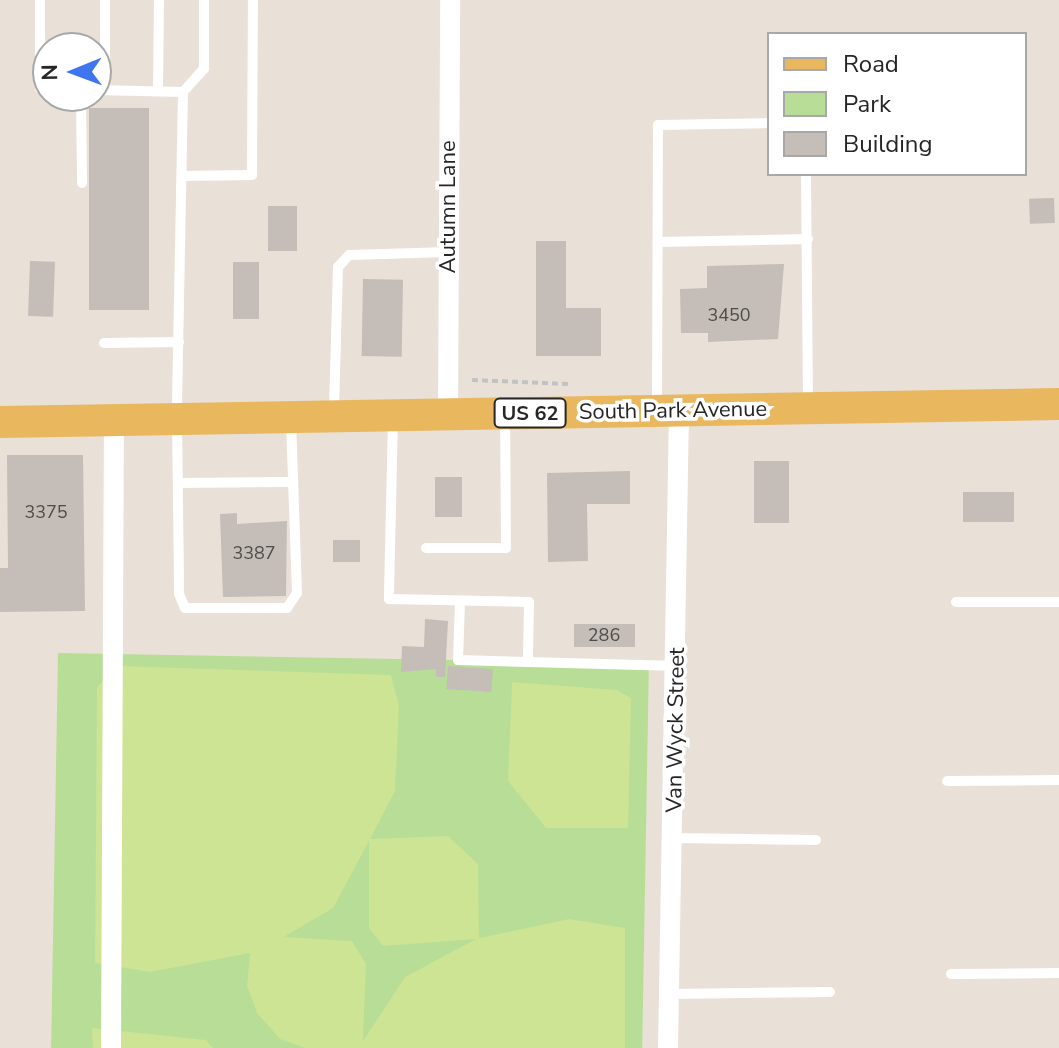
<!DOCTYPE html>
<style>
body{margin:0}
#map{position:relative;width:1059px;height:1048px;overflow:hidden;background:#e9e0d8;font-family:"Nunito Sans",sans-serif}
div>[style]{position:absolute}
.green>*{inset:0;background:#b7dd97;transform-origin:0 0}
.pitch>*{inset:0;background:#cce493}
.building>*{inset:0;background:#c4bdb8;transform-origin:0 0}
.path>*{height:4px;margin-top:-2px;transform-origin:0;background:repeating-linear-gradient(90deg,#c2c2c2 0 6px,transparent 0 10px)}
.lane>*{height:10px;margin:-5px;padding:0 5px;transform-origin:5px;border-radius:5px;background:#fff}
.street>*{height:20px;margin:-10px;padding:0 10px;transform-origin:10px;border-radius:10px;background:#fff}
.primary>*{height:32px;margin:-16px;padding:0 16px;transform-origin:16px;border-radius:16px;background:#e8b75e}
span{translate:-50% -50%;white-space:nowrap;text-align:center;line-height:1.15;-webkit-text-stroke:7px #fff;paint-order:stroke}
.number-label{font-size:18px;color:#4e4c4a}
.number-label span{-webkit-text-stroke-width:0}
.shield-label span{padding:2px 6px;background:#fff;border:2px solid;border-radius:6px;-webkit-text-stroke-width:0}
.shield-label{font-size:20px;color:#262626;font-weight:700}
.street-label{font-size:22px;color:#262626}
.legend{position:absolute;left:767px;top:32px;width:260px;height:144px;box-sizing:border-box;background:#fff;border:2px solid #a8a8a8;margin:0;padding:10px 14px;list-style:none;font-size:24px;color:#262626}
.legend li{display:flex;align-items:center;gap:16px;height:40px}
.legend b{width:40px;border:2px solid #a8a8a8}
.north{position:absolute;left:32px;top:32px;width:80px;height:80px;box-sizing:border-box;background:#fff;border:2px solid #a8a8a8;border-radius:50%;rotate:269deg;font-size:22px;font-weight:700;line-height:32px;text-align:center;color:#262626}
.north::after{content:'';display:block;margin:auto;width:28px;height:36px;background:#3f75ef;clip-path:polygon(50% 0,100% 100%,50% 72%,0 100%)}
</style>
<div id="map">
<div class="green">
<div style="left:58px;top:653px;width:591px;height:395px;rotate:1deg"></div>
</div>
<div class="pitch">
<div style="clip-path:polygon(evenodd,120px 666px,391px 675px,399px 705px,395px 791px,370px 839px,448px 836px,478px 864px,479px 938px,569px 919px,625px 928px,625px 1048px,305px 1048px,280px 1039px,257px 1013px,247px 986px,250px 953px,150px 972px,95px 963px,97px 687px,120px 666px,369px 841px,369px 928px,383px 946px,476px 939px,405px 977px,363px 1041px,366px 964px,352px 941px,284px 937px,333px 908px,369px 841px)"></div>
<div style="clip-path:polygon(512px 682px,617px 690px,631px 698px,628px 828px,546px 828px,508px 781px)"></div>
<div style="clip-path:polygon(92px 1028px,206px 1040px,213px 1048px,93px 1048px)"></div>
</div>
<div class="building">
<div style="left:89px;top:108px;width:60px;height:202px"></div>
<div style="left:1054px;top:198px;width:25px;height:25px;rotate:88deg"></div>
<div style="left:268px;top:206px;width:29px;height:45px"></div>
<div style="clip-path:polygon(536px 241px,566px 241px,566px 308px,601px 308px,601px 356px,536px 356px)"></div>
<div style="left:30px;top:261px;width:25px;height:55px;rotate:2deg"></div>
<div style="left:259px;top:262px;width:57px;height:26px;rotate:90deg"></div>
<div style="clip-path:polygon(784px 264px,778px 339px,708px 342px,708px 333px,681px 333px,680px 289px,707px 288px,707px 266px)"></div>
<div style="left:363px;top:279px;width:40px;height:77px;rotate:1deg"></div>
<div style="clip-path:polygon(7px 455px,83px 455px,85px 611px,0 612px,0 568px,8px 568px)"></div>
<div style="left:754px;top:461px;width:35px;height:62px"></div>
<div style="clip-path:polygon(630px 471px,630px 504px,587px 504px,588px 561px,548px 562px,547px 473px)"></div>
<div style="left:435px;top:477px;width:27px;height:40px"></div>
<div style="left:963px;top:492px;width:51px;height:30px"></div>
<div style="clip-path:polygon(237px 513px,237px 524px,287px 521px,286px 596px,223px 597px,220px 514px)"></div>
<div style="left:333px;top:540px;width:27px;height:22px"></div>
<div style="clip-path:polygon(425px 619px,448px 621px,445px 677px,436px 677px,436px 669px,401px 672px,402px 646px,424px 647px)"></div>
<div style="left:574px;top:624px;width:61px;height:23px"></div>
<div style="left:448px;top:666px;width:45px;height:23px;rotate:4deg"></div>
</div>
<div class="path">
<div style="left:472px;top:380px;width:96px;rotate:2.4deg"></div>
</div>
<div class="lane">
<div style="left:40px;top:0;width:88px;rotate:90deg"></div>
<div style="left:40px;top:88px;width:8px;rotate:7deg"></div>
<div style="left:96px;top:90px;width:87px;rotate:1.3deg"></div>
<div style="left:183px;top:92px;width:327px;rotate:91.1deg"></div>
<div style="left:177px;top:419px;width:175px;rotate:89.3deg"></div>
<div style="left:179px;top:594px;width:15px;rotate:67deg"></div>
<div style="left:185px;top:608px;width:102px"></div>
<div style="left:287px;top:608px;width:18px;rotate:-56deg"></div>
<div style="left:297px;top:593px;width:174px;rotate:-92deg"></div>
<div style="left:105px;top:90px;width:90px;rotate:-90deg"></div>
<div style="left:158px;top:91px;width:91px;rotate:-89.4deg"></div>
<div style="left:183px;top:92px;width:31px;rotate:-48deg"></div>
<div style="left:204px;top:69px;width:69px;rotate:-90deg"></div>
<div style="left:81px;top:96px;width:87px;rotate:89.3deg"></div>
<div style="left:806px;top:174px;width:230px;rotate:89.5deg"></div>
<div style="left:182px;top:176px;width:70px;rotate:-0.8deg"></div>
<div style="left:252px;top:175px;width:175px;rotate:-89.7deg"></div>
<div style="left:658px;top:242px;width:150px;rotate:-1.1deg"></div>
<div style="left:104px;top:343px;width:75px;rotate:-0.8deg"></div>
<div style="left:657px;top:405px;width:280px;rotate:-89.8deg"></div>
<div style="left:658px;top:125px;width:111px;rotate:-1deg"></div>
<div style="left:334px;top:410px;width:143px;rotate:-88.4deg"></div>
<div style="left:338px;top:267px;width:16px;rotate:-47deg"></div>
<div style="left:349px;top:255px;width:100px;rotate:-1.7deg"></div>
<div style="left:393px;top:418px;width:181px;rotate:91.3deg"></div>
<div style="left:389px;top:599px;width:140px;rotate:1.2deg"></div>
<div style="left:529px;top:602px;width:60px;rotate:91deg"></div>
<div style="left:528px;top:662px;width:150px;rotate:1.5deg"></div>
<div style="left:178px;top:483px;width:115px;rotate:-0.5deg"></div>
<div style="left:426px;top:548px;width:80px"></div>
<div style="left:506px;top:548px;width:130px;rotate:-90.4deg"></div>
<div style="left:460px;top:601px;width:59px;rotate:91.9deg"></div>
<div style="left:458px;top:660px;width:70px;rotate:1.6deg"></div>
<div style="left:956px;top:602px;width:103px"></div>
<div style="left:947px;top:781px;width:112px;rotate:-0.5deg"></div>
<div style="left:673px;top:838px;width:143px;rotate:0.8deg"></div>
<div style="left:951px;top:974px;width:108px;rotate:-0.5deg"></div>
<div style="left:669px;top:994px;width:161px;rotate:-0.7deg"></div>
</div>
<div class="street">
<div style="left:448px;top:415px;width:415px;rotate:-89.7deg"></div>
<div style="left:111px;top:1048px;width:628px;rotate:-89.73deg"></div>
<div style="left:668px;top:1048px;width:637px;rotate:-89.01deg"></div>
</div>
<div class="primary">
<div style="left:0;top:422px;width:1059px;rotate:-0.97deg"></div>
</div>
<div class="number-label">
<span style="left:729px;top:315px">3450</span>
<span style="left:46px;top:512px">3375</span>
<span style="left:254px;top:553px">3387</span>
<span style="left:604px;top:635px">286</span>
</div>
<div class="shield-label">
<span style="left:530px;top:413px">US 62</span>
</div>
<div class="street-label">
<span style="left:449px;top:207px;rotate:-90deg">Autumn Lane</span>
<span style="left:673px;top:411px;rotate:-1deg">South Park Avenue</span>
<span style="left:676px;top:730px;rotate:-89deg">Van Wyck Street</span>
</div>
<ul class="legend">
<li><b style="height:10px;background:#e8b75e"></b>Road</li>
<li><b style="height:22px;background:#b7dd97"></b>Park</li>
<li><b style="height:22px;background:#c4bdb8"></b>Building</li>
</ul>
<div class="north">N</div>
</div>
